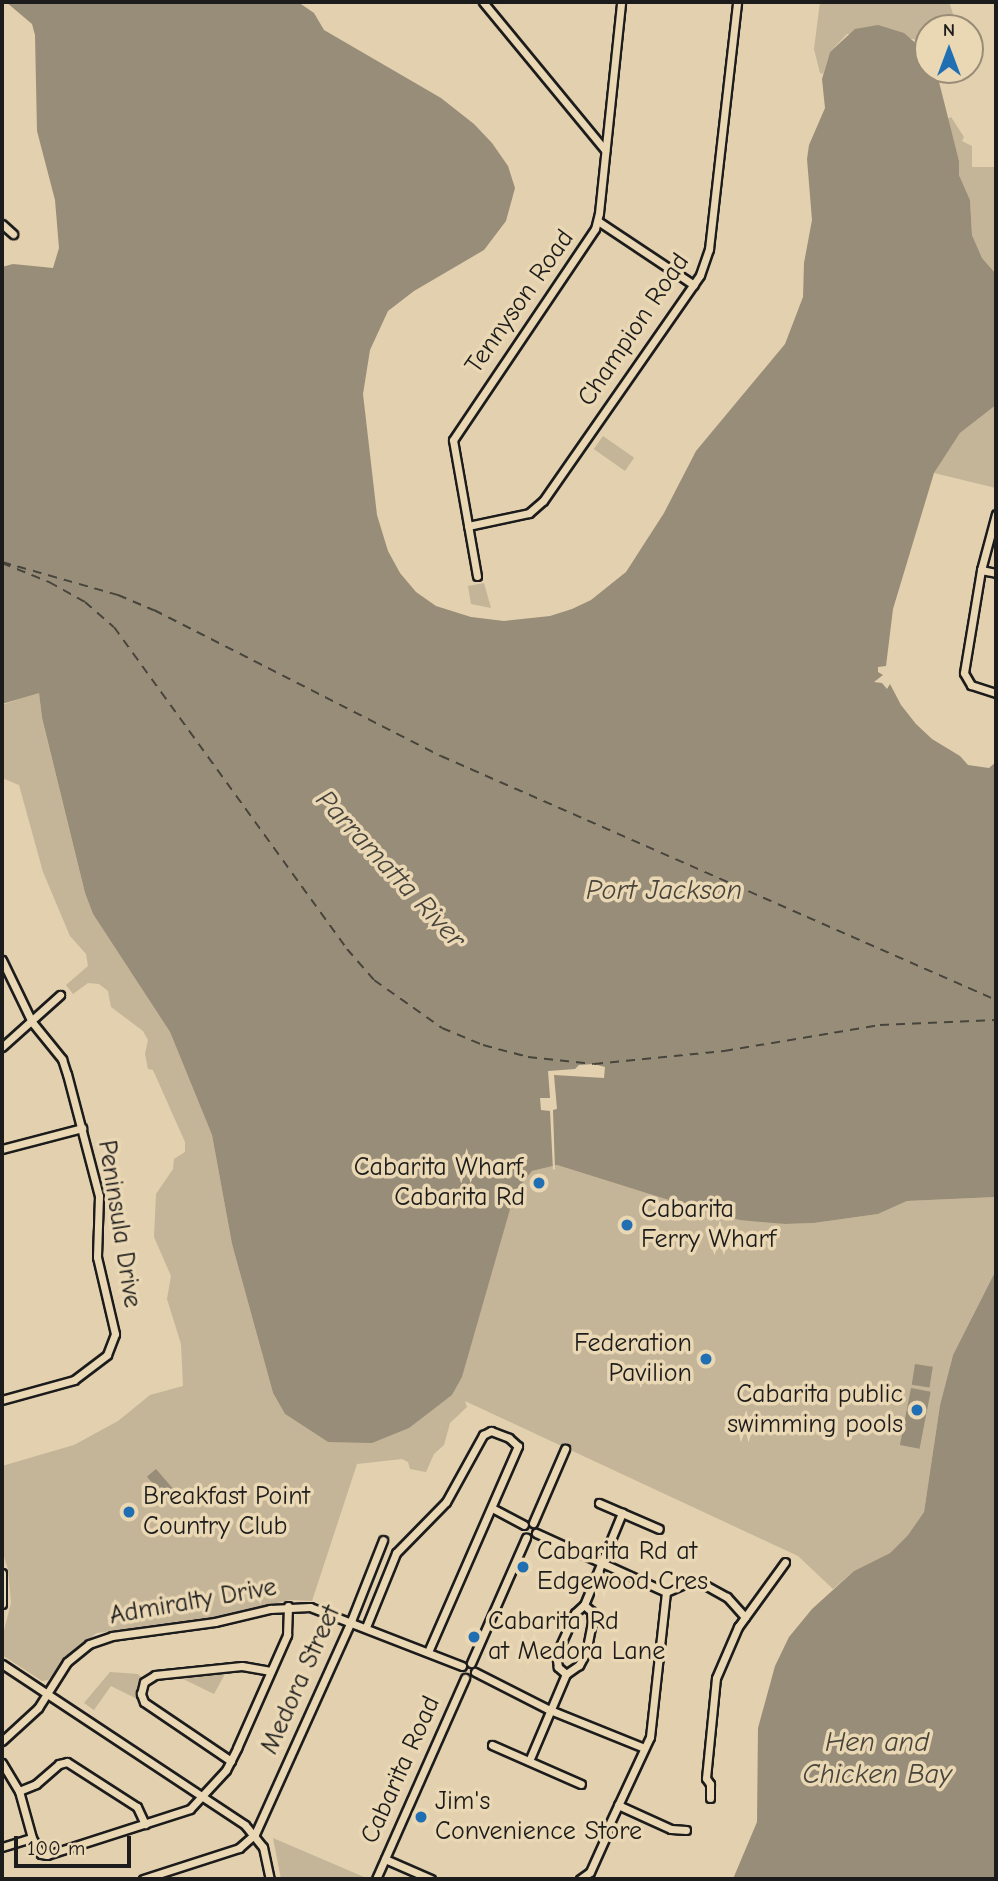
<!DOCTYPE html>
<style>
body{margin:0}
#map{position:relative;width:998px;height:1881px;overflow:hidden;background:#e2d0ae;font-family:"Comic Neue",sans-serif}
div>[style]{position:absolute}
.green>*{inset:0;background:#c4b598;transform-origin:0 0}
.water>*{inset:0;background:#988d78;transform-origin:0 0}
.pier>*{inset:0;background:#e2d0ae}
.ferry>*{height:2px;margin-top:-1px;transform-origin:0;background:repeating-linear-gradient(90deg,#47443c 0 9px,transparent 0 16px)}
.roads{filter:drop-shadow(2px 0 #1c1c1c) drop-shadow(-2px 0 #1c1c1c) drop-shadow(0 2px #1c1c1c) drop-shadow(0 -2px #1c1c1c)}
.minor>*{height:7px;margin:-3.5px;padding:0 3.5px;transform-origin:3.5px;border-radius:3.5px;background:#ead7b4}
.dots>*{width:19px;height:19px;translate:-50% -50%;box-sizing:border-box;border:4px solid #ead7b4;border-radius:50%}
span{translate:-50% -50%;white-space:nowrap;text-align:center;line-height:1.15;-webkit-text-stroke:7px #ead7b4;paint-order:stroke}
.street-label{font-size:26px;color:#1c1c1c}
.poi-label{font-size:26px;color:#1c1c1c}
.right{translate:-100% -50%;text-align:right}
.left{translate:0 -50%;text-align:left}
.water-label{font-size:28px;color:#47443c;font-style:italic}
.frame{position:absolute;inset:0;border:4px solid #1c1c1c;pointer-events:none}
.north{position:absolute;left:914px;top:14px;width:70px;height:70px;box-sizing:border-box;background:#ead7b4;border:2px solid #988c77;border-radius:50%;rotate:0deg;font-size:19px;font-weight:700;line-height:28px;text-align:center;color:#1c1c1c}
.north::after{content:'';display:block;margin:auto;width:24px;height:32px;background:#1f6fb2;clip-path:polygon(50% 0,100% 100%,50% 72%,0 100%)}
.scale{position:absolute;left:14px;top:1836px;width:117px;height:32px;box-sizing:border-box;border:4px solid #1c1c1c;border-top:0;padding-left:9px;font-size:21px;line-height:24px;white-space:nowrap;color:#1c1c1c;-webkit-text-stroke:5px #ead7b4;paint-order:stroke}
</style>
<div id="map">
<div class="green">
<div style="clip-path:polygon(820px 2px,949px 2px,958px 28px,928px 28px,928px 54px,914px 39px,847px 34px,830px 52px,823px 74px,820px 73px,814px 49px)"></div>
<div style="clip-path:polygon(951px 117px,964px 137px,962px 141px,972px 146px,972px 167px,996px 167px,996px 274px,982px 258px,972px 235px,970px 200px,959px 175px,959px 161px,947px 119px)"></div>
<div style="clip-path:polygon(996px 405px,996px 488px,934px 473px,960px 433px)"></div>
<div style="left:603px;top:436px;width:38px;height:16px;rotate:35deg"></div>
<div style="clip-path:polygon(484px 583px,491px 608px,471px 604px,468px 586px)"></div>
<div style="clip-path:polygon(39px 692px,42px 719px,85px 893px,93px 914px,170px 1032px,212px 1135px,232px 1244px,273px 1393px,285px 1414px,328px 1442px,440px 1404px,452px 1395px,462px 1376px,515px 1191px,532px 1171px,557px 1165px,707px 1212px,785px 1224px,814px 1223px,878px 1214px,907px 1201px,996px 1197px,996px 1270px,953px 1355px,940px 1405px,924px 1512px,908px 1535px,890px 1553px,854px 1571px,833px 1589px,798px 1556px,465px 1401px,467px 1407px,450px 1423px,444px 1445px,434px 1454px,426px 1472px,410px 1469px,408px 1462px,402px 1459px,357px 1464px,312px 1601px,290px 1600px,213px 1618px,97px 1633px,73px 1650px,48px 1680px,42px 1681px,2px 1655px,2px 1638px,11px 1603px,8px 1569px,2px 1551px,2px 1466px,74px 1445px,118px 1421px,150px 1395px,183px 1386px,181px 1344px,167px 1299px,171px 1276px,154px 1237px,156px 1194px,173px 1169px,174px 1159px,185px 1152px,185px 1142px,153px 1070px,148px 1069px,145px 1054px,148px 1040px,143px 1031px,111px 1007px,108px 991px,99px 984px,88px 983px,73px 994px,66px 985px,88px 966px,86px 954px,70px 936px,43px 872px,19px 785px,2px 778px,2px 705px)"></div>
<div style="clip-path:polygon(110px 1672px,138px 1674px,143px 1679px,139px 1700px,111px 1686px,94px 1710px,84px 1703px)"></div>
<div style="clip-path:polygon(226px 1672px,214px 1694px,181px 1678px)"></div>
<div style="clip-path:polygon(273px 1838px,364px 1877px,363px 1879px,281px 1879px)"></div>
</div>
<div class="water">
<div style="clip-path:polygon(6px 2px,298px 2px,314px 13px,324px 30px,441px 98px,474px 124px,492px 143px,508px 166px,515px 188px,506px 221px,484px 250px,414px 291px,388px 311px,370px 350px,363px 394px,377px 515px,388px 551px,400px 573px,416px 592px,436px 606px,471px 617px,504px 621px,550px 616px,572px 609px,591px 600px,626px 572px,664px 513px,696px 451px,785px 344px,803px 297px,804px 263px,812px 220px,807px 159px,809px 145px,825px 108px,822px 79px,830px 52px,855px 29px,878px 25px,904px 33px,928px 54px,928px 70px,936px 70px,959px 161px,959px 175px,970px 200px,972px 235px,982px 258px,996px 274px,996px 405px,960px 433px,934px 473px,893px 609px,886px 666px,878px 667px,878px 672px,883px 675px,874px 682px,882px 683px,887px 689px,890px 684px,901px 705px,916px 724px,932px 739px,960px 756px,968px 765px,989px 768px,996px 762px,996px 1197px,907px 1201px,878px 1214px,814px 1223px,785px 1224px,740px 1220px,707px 1212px,557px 1165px,532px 1171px,515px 1192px,462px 1377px,452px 1395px,409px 1428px,372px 1443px,328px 1442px,285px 1414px,273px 1393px,232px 1244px,212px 1135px,170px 1032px,93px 914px,85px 893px,42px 718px,39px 693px,2px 704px,2px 267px,13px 264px,53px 268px,59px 248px,55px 200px,37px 131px,35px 35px,32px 24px)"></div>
<div style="clip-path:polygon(996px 1270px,996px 1879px,733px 1879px,757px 1822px,758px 1728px,775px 1666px,789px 1637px,812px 1609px,854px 1571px,890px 1553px,908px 1535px,924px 1512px,940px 1405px,953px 1355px)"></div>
<div style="left:915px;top:1364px;width:18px;height:21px;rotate:9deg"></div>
<div style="left:911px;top:1388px;width:20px;height:58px;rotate:11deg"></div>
<div style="left:156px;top:1469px;width:30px;height:12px;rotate:49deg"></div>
</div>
<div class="pier">
<div style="clip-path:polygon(594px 1064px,605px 1067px,604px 1078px,554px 1075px,557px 1109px,553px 1110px,555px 1169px,553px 1170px,550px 1111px,541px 1110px,540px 1098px,550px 1098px,548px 1071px,575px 1069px,579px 1065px)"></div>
</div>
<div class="ferry">
<div style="left:2px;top:562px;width:121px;rotate:15.9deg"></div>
<div style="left:118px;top:595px;width:39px;rotate:23deg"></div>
<div style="left:154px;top:610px;width:322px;rotate:27deg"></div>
<div style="left:441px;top:756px;width:606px;rotate:23.73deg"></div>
<div style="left:2px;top:563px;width:51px;rotate:22deg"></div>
<div style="left:49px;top:582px;width:41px;rotate:29.1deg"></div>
<div style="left:85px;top:602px;width:38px;rotate:41deg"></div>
<div style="left:114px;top:627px;width:397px;rotate:54.1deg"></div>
<div style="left:347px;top:949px;width:41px;rotate:48.9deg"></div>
<div style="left:374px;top:980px;width:83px;rotate:35.2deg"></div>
<div style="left:442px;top:1028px;width:44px;rotate:22.5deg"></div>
<div style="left:483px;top:1045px;width:47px;rotate:14.9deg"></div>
<div style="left:528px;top:1057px;width:66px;rotate:6.1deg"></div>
<div style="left:594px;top:1064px;width:131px;rotate:-5.7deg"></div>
<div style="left:724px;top:1051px;width:158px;rotate:-9.5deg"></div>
<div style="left:880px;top:1025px;width:116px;rotate:-2.5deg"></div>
</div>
<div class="roads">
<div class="minor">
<div style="left:483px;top:2px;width:192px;rotate:50.5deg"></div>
<div style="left:598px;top:221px;width:115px;rotate:33.7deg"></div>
<div style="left:2px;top:224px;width:15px;rotate:42deg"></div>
<div style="left:996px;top:514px;width:58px;rotate:105deg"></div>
<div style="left:981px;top:570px;width:104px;rotate:99.4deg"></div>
<div style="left:964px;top:673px;width:14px;rotate:60deg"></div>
<div style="left:971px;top:685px;width:26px;rotate:18deg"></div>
<div style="left:468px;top:526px;width:62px;rotate:-12deg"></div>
<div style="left:529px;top:513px;width:18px;rotate:-41deg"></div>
<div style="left:543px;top:501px;width:275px;rotate:-55.2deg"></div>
<div style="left:700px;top:275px;width:28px;rotate:-71deg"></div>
<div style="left:709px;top:249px;width:249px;rotate:-83.5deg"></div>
<div style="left:981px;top:570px;width:15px;rotate:11deg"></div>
<div style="left:477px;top:576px;width:138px;rotate:-100deg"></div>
<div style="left:453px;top:440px;width:254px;rotate:-56.1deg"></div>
<div style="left:595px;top:229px;width:16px;rotate:-76deg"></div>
<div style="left:599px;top:213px;width:212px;rotate:-84deg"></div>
<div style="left:2px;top:960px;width:69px;rotate:64.2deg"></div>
<div style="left:32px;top:1022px;width:48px;rotate:51deg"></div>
<div style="left:62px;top:1059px;width:16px;rotate:72deg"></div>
<div style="left:67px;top:1074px;width:126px;rotate:75.3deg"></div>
<div style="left:99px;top:1196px;width:61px;rotate:91.9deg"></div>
<div style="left:97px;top:1257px;width:79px;rotate:76.8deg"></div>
<div style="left:115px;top:1334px;width:22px;rotate:111deg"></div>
<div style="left:107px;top:1355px;width:41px;rotate:142.9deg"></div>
<div style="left:74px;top:1380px;width:75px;rotate:164.5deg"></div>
<div style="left:2px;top:1047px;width:78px;rotate:-41.9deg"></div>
<div style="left:2px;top:1149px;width:83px;rotate:-14.7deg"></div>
<div style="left:599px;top:1503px;width:65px;rotate:23.4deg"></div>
<div style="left:492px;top:1508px;width:36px;rotate:28deg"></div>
<div style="left:533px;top:1523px;width:81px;rotate:-66.6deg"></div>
<div style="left:536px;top:1533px;width:143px;rotate:24.4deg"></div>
<div style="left:2px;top:1573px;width:31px;rotate:90deg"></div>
<div style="left:666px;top:1592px;width:24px;rotate:-24deg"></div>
<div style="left:688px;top:1582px;width:17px;rotate:10deg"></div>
<div style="left:705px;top:1585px;width:25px;rotate:29deg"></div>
<div style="left:727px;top:1597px;width:27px;rotate:48deg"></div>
<div style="left:584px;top:1605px;width:9px;rotate:41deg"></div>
<div style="left:591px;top:1611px;width:11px;rotate:85deg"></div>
<div style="left:592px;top:1622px;width:31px;rotate:101deg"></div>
<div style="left:586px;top:1652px;width:15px;rotate:118deg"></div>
<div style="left:579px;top:1665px;width:16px;rotate:145deg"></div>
<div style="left:566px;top:1674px;width:11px;rotate:-139deg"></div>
<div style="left:558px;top:1667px;width:12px;rotate:-99deg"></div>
<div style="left:556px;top:1655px;width:46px;rotate:-65.7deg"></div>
<div style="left:575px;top:1613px;width:12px;rotate:-42deg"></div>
<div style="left:584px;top:1605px;width:100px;rotate:-67.6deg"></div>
<div style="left:366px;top:1627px;width:80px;rotate:-67.9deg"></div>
<div style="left:396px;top:1553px;width:71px;rotate:-45.6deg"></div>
<div style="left:446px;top:1502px;width:77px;rotate:-61.1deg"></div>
<div style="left:483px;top:1435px;width:9px;rotate:-27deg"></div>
<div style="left:491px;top:1431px;width:19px;rotate:21deg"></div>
<div style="left:509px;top:1438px;width:12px;rotate:42deg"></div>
<div style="left:518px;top:1446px;width:225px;rotate:113.6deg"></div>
<div style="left:471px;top:1663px;width:137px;rotate:-66.3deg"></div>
<div style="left:2px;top:1664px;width:291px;rotate:33.5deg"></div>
<div style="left:245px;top:1825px;width:28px;rotate:51deg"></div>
<div style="left:263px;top:1847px;width:33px;rotate:78deg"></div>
<div style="left:475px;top:1672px;width:84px;rotate:26.9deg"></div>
<div style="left:550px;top:1710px;width:99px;rotate:21.9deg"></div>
<div style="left:2px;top:1741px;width:49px;rotate:-42.5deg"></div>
<div style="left:38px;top:1708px;width:54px;rotate:-57.8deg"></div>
<div style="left:67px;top:1662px;width:28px;rotate:-39deg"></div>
<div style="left:89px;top:1644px;width:24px;rotate:-19deg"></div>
<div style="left:112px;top:1636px;width:104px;rotate:-7.7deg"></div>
<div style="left:215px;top:1622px;width:57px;rotate:-13.3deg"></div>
<div style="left:270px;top:1609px;width:40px;rotate:-2.9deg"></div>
<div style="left:310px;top:1607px;width:163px;rotate:21.2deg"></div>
<div style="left:492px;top:1745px;width:97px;rotate:23.7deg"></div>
<div style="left:231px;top:1761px;width:105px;rotate:-145.9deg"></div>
<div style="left:144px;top:1702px;width:9px;rotate:-111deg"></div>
<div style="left:141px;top:1694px;width:12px;rotate:-76deg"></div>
<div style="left:144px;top:1682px;width:13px;rotate:-32deg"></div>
<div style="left:155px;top:1675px;width:87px;rotate:-5.9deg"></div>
<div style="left:242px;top:1666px;width:29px;rotate:10deg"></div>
<div style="left:529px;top:1761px;width:95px;rotate:-67deg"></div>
<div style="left:2px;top:1763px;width:33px;rotate:59deg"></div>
<div style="left:19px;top:1791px;width:49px;rotate:74.5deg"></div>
<div style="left:32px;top:1838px;width:18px;rotate:61deg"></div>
<div style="left:41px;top:1854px;width:6px;rotate:9deg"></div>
<div style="left:47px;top:1855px;width:150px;rotate:-17.8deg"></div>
<div style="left:190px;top:1809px;width:53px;rotate:-47.3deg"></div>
<div style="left:226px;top:1770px;width:25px;rotate:-63deg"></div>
<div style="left:237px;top:1748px;width:124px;rotate:-66.1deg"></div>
<div style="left:287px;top:1635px;width:29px;rotate:-88deg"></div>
<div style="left:19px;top:1791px;width:18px;rotate:-22deg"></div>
<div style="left:36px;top:1784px;width:30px;rotate:-41deg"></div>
<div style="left:59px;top:1764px;width:8px;rotate:-14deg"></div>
<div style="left:67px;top:1762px;width:83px;rotate:32.7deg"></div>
<div style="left:137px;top:1807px;width:19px;rotate:65deg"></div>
<div style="left:710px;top:1798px;width:14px;rotate:-90deg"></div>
<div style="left:710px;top:1784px;width:7px;rotate:-124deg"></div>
<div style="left:706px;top:1778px;width:100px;rotate:-84.3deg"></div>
<div style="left:716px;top:1678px;width:56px;rotate:-66.7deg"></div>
<div style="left:738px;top:1627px;width:80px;rotate:-54.1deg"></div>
<div style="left:618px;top:1805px;width:58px;rotate:24.4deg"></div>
<div style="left:671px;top:1829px;width:15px;rotate:4deg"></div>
<div style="left:608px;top:1827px;width:99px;rotate:-65deg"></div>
<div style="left:650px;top:1737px;width:146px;rotate:-83.7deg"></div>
<div style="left:2px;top:1847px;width:31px;rotate:-17deg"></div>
<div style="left:385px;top:1859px;width:50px;rotate:23.5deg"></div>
<div style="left:143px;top:1879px;width:101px;rotate:-17.9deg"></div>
<div style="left:239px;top:1848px;width:21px;rotate:-41deg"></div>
<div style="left:255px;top:1834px;width:234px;rotate:-65.7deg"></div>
<div style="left:351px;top:1621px;width:87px;rotate:-68.4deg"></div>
<div style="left:376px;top:1879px;width:220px;rotate:-66.1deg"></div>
<div style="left:580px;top:1879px;width:12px;rotate:-35deg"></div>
<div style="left:590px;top:1872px;width:44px;rotate:-65.8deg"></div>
</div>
</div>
<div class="dots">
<div style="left:539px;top:1183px;background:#1f6fb2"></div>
<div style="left:627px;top:1225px;background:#1f6fb2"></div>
<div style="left:706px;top:1359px;background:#1f6fb2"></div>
<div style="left:917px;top:1410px;background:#1f6fb2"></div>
<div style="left:129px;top:1512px;background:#1f6fb2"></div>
<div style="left:523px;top:1567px;background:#1f6fb2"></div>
<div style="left:474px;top:1637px;background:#1f6fb2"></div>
<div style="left:421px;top:1817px;background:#1f6fb2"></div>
</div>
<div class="street-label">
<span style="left:520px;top:302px;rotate:-55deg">Tennyson Road</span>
<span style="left:634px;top:330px;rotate:-56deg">Champion Road</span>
<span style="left:119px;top:1224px;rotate:81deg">Peninsula Drive</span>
<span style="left:193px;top:1602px;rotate:-10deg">Admiralty Drive</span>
<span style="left:301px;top:1680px;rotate:-66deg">Medora Street</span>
<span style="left:401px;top:1770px;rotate:-66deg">Cabarita Road</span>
</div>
<div class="poi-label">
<span class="right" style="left:525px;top:1183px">Cabarita Wharf,<br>Cabarita Rd</span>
<span class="left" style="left:641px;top:1225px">Cabarita<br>Ferry Wharf</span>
<span class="right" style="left:692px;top:1359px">Federation<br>Pavilion</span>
<span class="right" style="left:903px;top:1410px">Cabarita public<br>swimming pools</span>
<span class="left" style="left:143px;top:1512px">Breakfast Point<br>Country Club</span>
<span class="left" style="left:537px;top:1567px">Cabarita Rd at<br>Edgewood Cres</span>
<span class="left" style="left:488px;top:1637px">Cabarita Rd<br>at Medora Lane</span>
<span class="left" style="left:435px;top:1817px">Jim's<br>Convenience Store</span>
</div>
<div class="water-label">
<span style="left:391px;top:869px;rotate:47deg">Parramatta River</span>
<span style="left:664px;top:890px">Port Jackson</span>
<span style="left:877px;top:1758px">Hen and<br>Chicken Bay</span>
</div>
<div class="frame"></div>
<div class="north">N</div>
<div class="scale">100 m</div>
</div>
